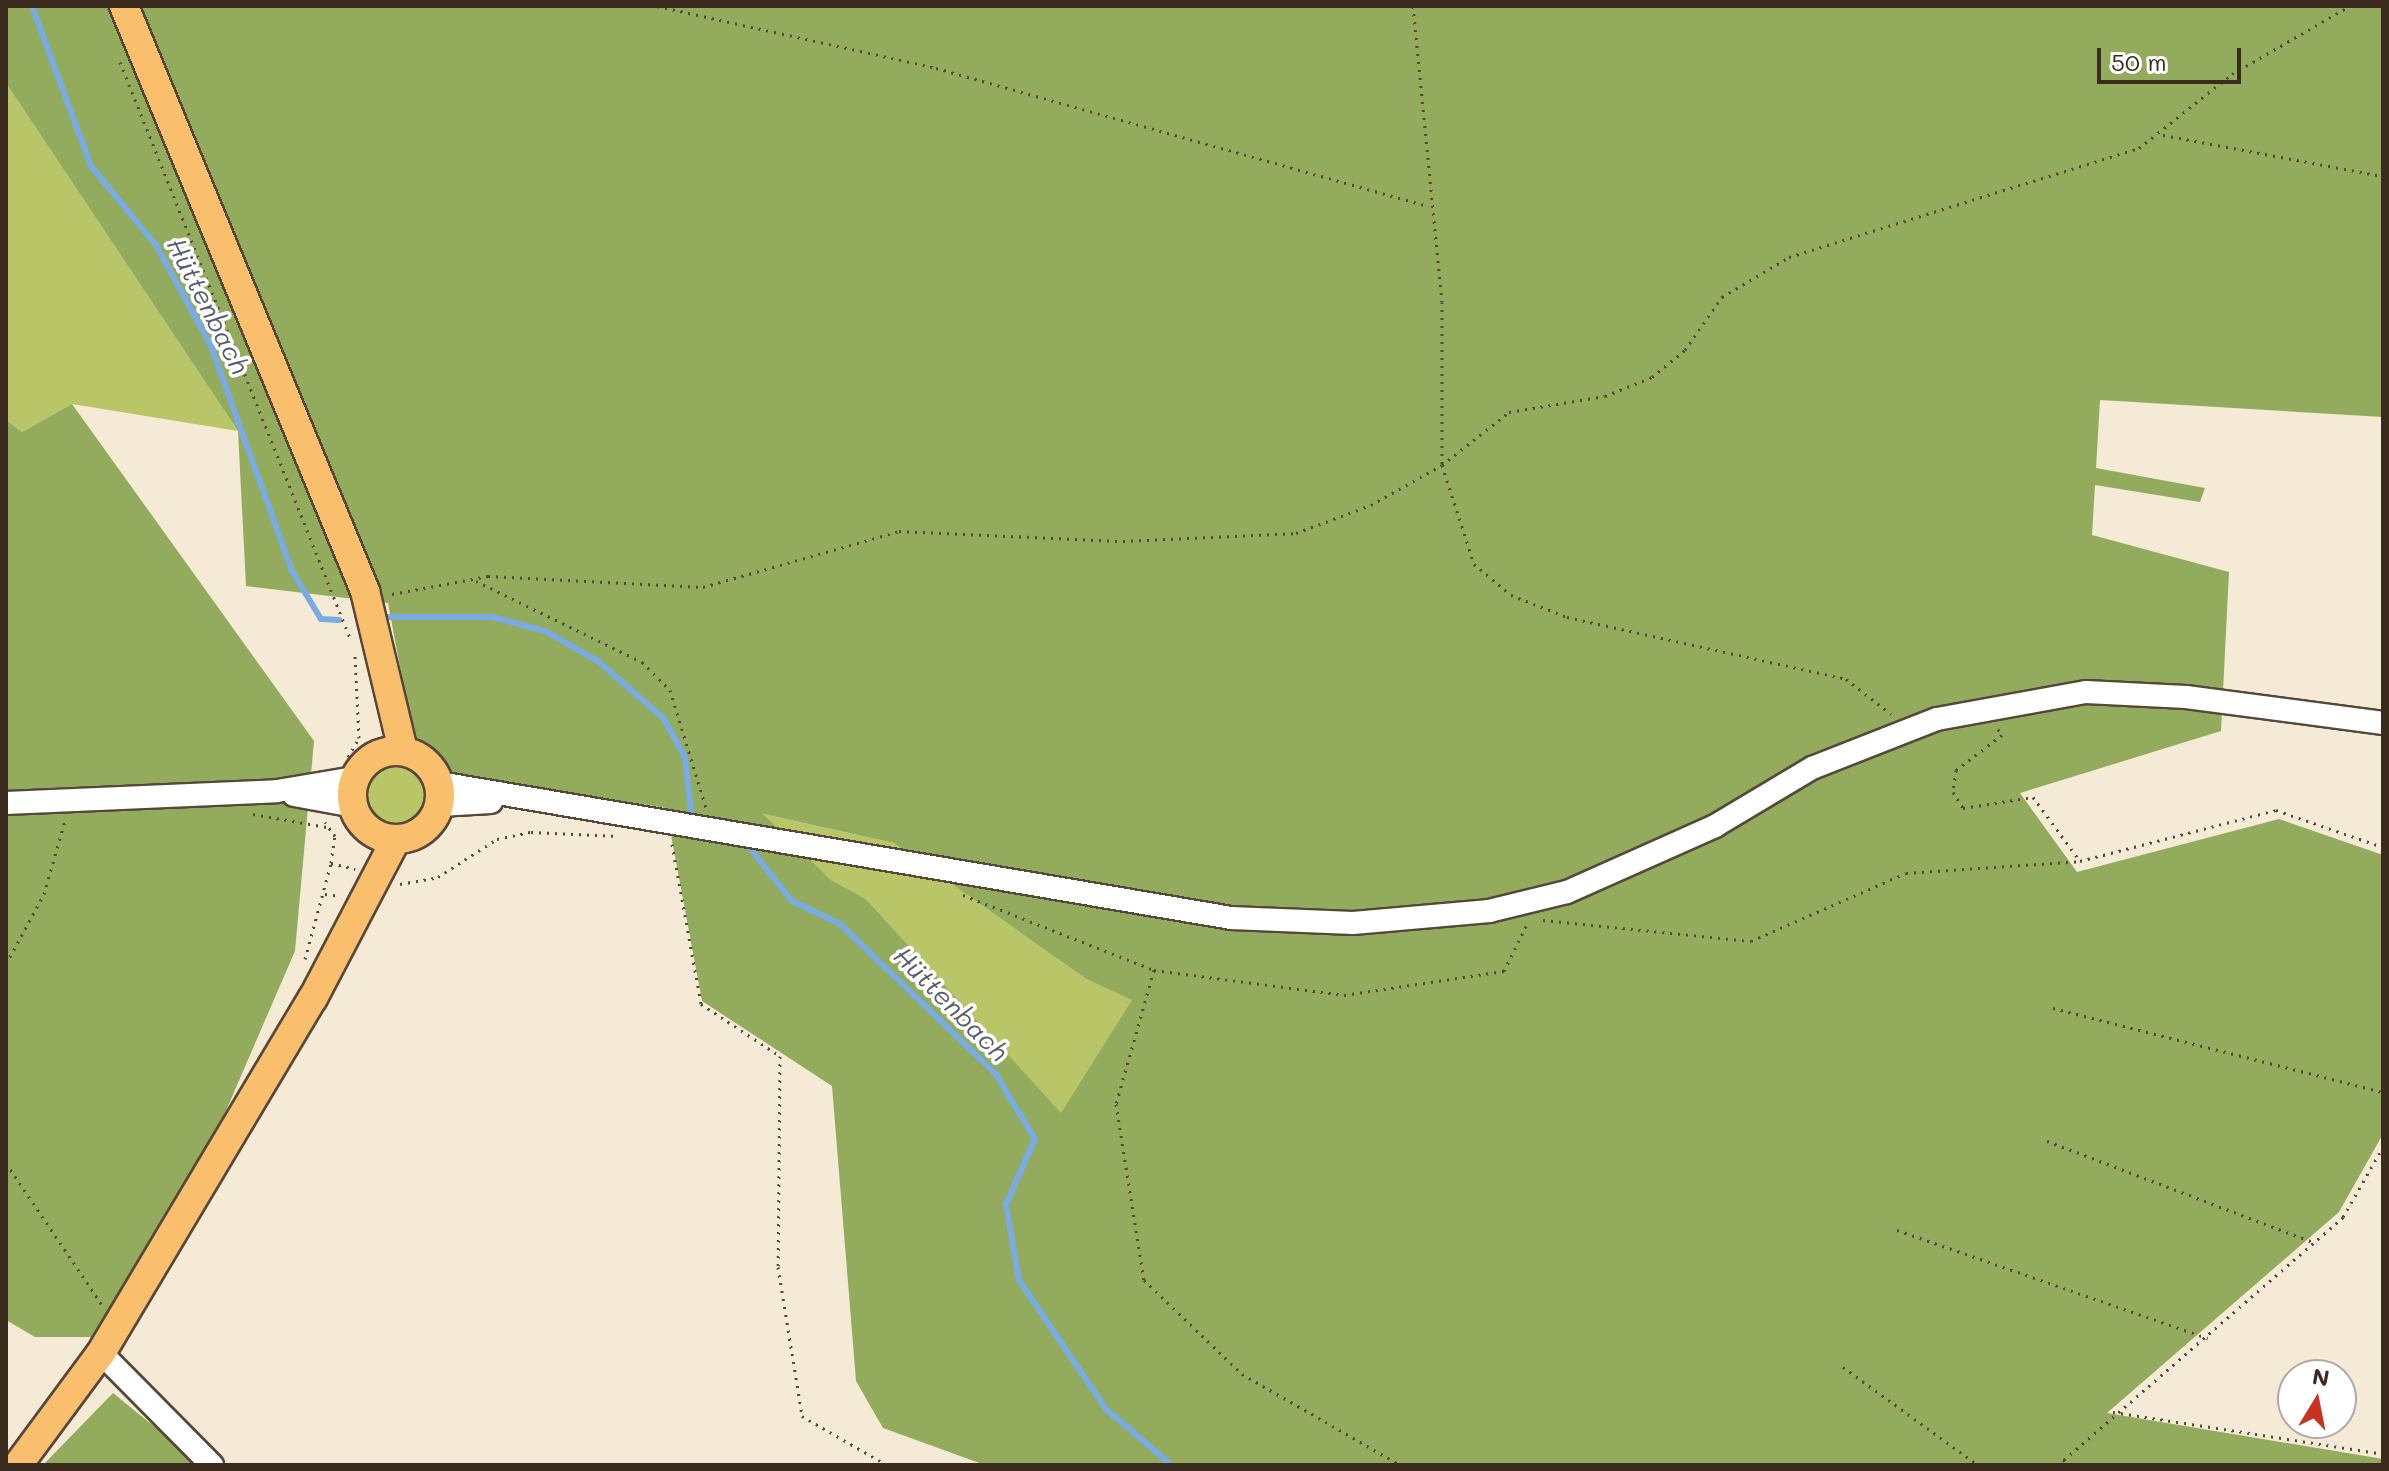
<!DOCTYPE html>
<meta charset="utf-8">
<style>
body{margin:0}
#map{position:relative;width:2389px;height:1471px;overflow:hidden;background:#f5ead5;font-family:Mali,sans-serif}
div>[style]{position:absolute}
.green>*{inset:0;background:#b9c668}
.round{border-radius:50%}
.forest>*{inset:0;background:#92ab5c}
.stream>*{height:6px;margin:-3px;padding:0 3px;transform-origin:3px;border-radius:3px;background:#79abe5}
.path>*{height:3px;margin-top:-1.5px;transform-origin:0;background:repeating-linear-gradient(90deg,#574739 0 2px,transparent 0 8px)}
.roads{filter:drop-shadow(2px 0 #574739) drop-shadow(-2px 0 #574739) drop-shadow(0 2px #574739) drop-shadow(0 -2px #574739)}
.minor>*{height:22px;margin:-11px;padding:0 11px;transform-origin:11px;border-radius:11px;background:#fff}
.major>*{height:28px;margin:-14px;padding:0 14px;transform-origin:14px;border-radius:14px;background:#f9bf6d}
.major>.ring{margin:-14px;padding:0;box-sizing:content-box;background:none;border:28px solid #f9bf6d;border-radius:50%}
span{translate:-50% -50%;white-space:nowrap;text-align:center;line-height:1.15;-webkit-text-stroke:7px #fff;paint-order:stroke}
.water-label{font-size:26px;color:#545e6e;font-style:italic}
.frame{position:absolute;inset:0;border:8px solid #3b2a1e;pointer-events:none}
.north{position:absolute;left:2277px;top:1359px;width:80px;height:80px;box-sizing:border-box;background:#fff;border:2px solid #b1aaa5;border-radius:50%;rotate:10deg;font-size:22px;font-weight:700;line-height:32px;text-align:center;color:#3b2a1e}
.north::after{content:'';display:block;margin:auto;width:28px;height:36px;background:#c8321e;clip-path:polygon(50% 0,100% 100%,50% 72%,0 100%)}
.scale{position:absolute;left:2097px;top:48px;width:144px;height:36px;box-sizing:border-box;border:4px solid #3b2a1e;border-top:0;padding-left:10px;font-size:24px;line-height:28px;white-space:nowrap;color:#3b2a1e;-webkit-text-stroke:6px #fff;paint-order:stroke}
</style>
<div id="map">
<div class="green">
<div style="clip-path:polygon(6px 83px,238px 431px,72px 404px,22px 432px,6px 420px)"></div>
<div class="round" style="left:365px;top:765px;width:62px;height:62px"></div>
<div style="clip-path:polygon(762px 814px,894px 843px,1086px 979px,1133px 1000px,1061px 1114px,866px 899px,831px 880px)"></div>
</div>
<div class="forest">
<div style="clip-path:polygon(evenodd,6px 6px,2383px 6px,2383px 417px,2100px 400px,2096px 468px,2205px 488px,2200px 502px,2095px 485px,2092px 535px,2229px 572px,2221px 731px,2020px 793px,2077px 872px,2279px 819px,2383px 855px,2383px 1134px,2339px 1212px,2107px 1413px,2383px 1459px,2383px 1465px,985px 1465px,883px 1428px,856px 1381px,832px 1086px,702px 1001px,666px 808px,441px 772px,416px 752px,388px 603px,246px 586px,238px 431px,6px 83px,6px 6px,763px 814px,894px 843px,1086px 979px,1132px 1000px,1061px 1113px,866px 899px,831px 880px,763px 814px)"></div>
<div style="clip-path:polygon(72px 404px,314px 741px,295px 951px,212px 1143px,96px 1337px,35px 1337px,6px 1320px,6px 420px,22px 432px)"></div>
<div style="clip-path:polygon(113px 1393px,140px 1415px,203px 1465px,43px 1465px)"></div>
</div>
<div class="stream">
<div style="left:32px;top:6px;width:171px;rotate:69.8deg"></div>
<div style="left:91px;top:166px;width:102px;rotate:50.6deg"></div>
<div style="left:156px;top:245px;width:115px;rotate:61.4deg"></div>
<div style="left:211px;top:346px;width:239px;rotate:70.2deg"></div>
<div style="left:292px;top:571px;width:56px;rotate:58.9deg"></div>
<div style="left:321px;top:619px;width:18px;rotate:3deg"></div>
<div style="left:388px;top:617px;width:104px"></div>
<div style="left:492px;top:617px;width:55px;rotate:14.8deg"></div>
<div style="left:545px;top:631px;width:61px;rotate:29.5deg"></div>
<div style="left:598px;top:661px;width:88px;rotate:41.3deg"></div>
<div style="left:664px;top:719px;width:43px;rotate:61.1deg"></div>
<div style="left:685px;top:757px;width:63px;rotate:83.7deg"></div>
<div style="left:749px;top:847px;width:69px;rotate:51.5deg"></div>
<div style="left:792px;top:901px;width:53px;rotate:25.6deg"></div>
<div style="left:840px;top:924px;width:215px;rotate:43.9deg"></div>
<div style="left:995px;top:1073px;width:77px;rotate:58.8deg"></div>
<div style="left:1035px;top:1139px;width:71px;rotate:114deg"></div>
<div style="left:1006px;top:1204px;width:77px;rotate:80.3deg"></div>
<div style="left:1019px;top:1280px;width:156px;rotate:56deg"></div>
<div style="left:1106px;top:1409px;width:86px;rotate:40.7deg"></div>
</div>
<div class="path">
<div style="left:657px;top:6px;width:286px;rotate:12.5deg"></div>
<div style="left:936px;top:68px;width:511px;rotate:15.67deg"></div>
<div style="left:1413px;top:6px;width:297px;rotate:84.4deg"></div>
<div style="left:1442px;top:302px;width:163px;rotate:90deg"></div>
<div style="left:1442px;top:465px;width:104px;rotate:72.1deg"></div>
<div style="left:1474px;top:564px;width:48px;rotate:40deg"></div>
<div style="left:1511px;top:595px;width:60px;rotate:21.4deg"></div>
<div style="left:1567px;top:617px;width:286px;rotate:12.5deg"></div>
<div style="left:1846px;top:679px;width:57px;rotate:37.9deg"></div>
<div style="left:120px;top:62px;width:620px;rotate:68.23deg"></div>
<div style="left:2163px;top:135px;width:224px;rotate:10.6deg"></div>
<div style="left:476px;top:581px;width:185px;rotate:26deg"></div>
<div style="left:642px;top:662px;width:40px;rotate:45deg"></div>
<div style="left:670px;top:690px;width:123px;rotate:73deg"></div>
<div style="left:392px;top:594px;width:98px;rotate:-10.6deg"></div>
<div style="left:488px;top:576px;width:215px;rotate:2.9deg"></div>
<div style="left:703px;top:587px;width:204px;rotate:-15.9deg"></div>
<div style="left:899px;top:531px;width:224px;rotate:2.6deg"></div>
<div style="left:1123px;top:541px;width:173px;rotate:-2.6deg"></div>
<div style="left:1296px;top:533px;width:80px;rotate:-20.5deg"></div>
<div style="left:1371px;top:505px;width:81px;rotate:-29.4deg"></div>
<div style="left:1442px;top:465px;width:85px;rotate:-38.3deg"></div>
<div style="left:1509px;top:412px;width:97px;rotate:-9.5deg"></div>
<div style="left:1605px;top:396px;width:51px;rotate:-22deg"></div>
<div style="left:1652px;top:377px;width:43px;rotate:-39.3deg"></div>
<div style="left:1685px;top:350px;width:65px;rotate:-55.1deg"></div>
<div style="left:1722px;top:297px;width:78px;rotate:-30.8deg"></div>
<div style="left:1789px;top:257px;width:367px;rotate:-17.3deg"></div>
<div style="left:2139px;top:148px;width:119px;rotate:-38.5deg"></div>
<div style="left:2232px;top:74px;width:136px;rotate:-30deg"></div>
<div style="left:1998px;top:729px;width:7px;rotate:56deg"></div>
<div style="left:2002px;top:735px;width:58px;rotate:142.7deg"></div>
<div style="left:1956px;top:770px;width:22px;rotate:98deg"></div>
<div style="left:1953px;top:792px;width:19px;rotate:58deg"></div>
<div style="left:1963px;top:808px;width:71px;rotate:-8.9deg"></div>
<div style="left:2033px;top:797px;width:79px;rotate:53.7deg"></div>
<div style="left:2080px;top:861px;width:203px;rotate:-14.6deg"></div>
<div style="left:2276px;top:810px;width:113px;rotate:19.1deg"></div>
<div style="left:348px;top:757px;width:22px;rotate:-60deg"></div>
<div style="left:359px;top:738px;width:82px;rotate:-92.8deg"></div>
<div style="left:253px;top:814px;width:75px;rotate:10deg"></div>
<div style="left:672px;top:844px;width:163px;rotate:79.7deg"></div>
<div style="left:701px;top:1004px;width:95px;rotate:33.4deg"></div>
<div style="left:780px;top:1056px;width:211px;rotate:90.5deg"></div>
<div style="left:778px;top:1267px;width:151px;rotate:80.8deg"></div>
<div style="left:802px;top:1416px;width:98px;rotate:30deg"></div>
<div style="left:331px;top:863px;width:25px;rotate:14deg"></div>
<div style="left:400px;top:884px;width:39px;rotate:-10deg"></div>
<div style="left:438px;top:877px;width:70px;rotate:-32.8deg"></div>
<div style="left:497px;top:839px;width:35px;rotate:-12deg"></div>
<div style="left:531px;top:832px;width:87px;rotate:2.6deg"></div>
<div style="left:325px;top:894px;width:16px;rotate:7deg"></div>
<div style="left:963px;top:895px;width:205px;rotate:21.4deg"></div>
<div style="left:1154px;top:970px;width:139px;rotate:105.8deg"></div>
<div style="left:1116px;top:1104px;width:178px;rotate:81deg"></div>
<div style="left:1144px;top:1280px;width:136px;rotate:43.8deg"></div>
<div style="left:1242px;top:1374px;width:182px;rotate:29.9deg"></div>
<div style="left:1543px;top:920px;width:209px;rotate:5.8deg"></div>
<div style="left:1751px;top:941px;width:169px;rotate:-23.7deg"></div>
<div style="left:1906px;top:873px;width:174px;rotate:-3.9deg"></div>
<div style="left:305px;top:959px;width:99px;rotate:-74.8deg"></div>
<div style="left:331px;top:863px;width:27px;rotate:-82deg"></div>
<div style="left:335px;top:836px;width:17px;rotate:-126deg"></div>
<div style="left:6px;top:964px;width:80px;rotate:-61.5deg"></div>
<div style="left:44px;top:894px;width:76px;rotate:-74deg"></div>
<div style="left:1154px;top:970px;width:192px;rotate:7.5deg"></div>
<div style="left:1344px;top:995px;width:162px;rotate:-8.5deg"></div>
<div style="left:1504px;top:971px;width:55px;rotate:-63.9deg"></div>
<div style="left:2053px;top:1008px;width:341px;rotate:14.3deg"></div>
<div style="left:2047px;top:1141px;width:288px;rotate:20.8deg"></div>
<div style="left:6px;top:1163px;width:173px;rotate:55.9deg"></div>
<div style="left:1897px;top:1230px;width:329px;rotate:19.2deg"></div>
<div style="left:1843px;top:1367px;width:167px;rotate:36deg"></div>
<div style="left:2113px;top:1412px;width:273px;rotate:8.8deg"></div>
<div style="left:2063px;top:1460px;width:11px;rotate:27deg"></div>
<div style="left:2058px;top:1465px;width:378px;rotate:-41deg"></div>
<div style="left:2343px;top:1217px;width:81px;rotate:-60.3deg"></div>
</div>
<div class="roads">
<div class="minor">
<div style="left:439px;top:783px;width:803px;rotate:9.67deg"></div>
<div style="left:1231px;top:918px;width:122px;rotate:2.3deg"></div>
<div style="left:1353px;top:923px;width:137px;rotate:-5deg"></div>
<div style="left:1489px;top:911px;width:80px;rotate:-13.7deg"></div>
<div style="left:1567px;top:892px;width:162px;rotate:-24deg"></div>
<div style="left:1715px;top:826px;width:113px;rotate:-30.9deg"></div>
<div style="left:1812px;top:768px;width:134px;rotate:-21.4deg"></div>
<div style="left:1937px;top:719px;width:151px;rotate:-10.3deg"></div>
<div style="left:2086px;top:692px;width:100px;rotate:2.9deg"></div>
<div style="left:2186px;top:697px;width:199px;rotate:7.5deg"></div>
<div style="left:294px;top:795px;width:61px;rotate:10.4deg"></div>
<div style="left:6px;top:803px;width:271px;rotate:-2.5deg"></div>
<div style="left:277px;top:791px;width:78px;rotate:-9.6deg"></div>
<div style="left:440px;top:805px;width:51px;rotate:-3.4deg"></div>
<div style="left:101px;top:1353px;width:158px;rotate:45.3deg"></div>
</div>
<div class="major">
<div style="left:124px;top:6px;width:633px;rotate:67.61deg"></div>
<div style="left:365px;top:591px;width:164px;rotate:76.6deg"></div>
<div class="ring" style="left:352px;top:751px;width:60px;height:60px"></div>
<div style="left:18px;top:1465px;width:139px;rotate:-53.5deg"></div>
<div style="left:101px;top:1353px;width:413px;rotate:-59.2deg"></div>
<div style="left:313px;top:998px;width:179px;rotate:-62.4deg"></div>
</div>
</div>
<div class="water-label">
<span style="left:208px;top:306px;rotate:63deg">Hüttenbach</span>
<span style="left:951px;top:1004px;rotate:45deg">Hüttenbach</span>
</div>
<div class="frame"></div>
<div class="north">N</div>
<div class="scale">50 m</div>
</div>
